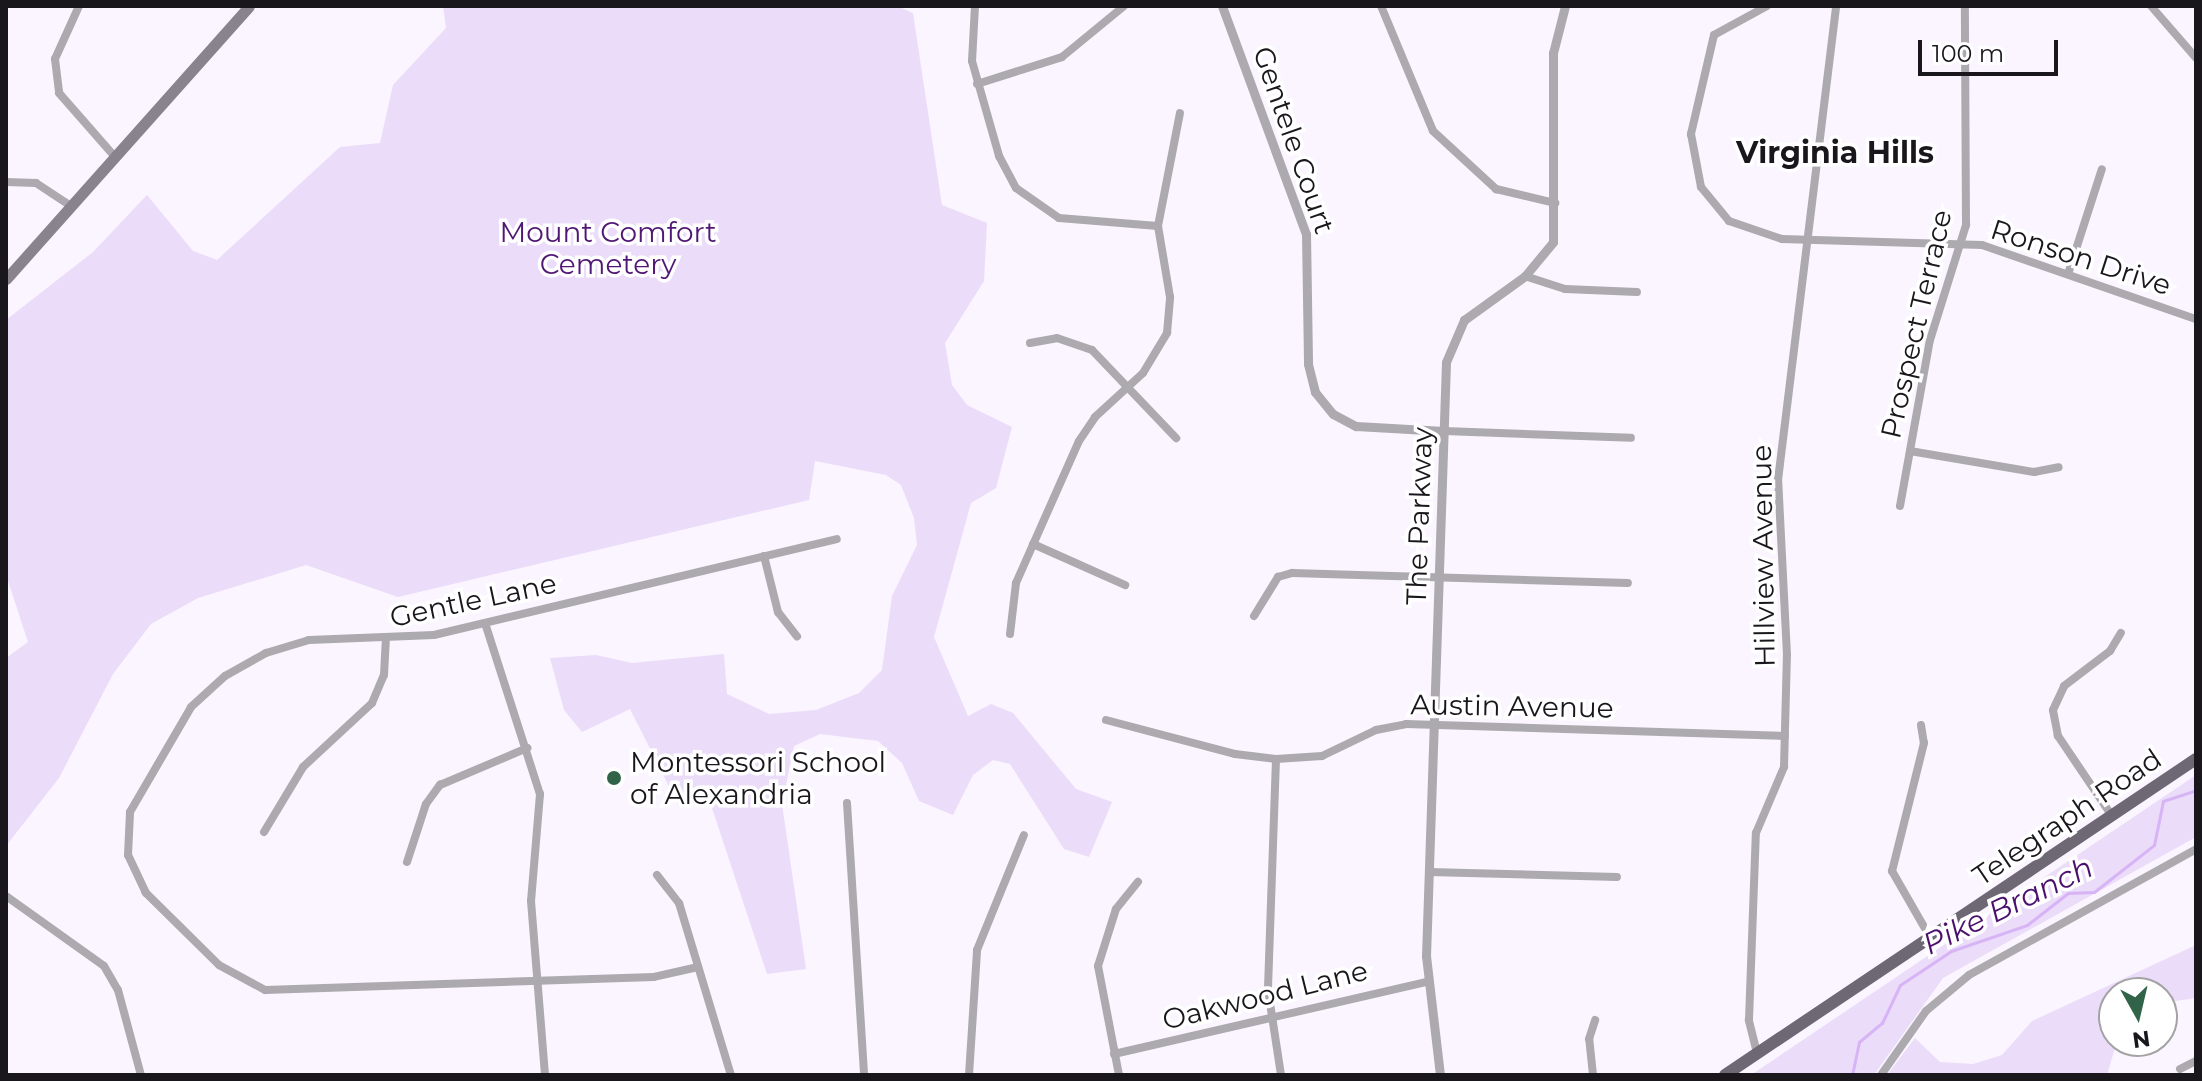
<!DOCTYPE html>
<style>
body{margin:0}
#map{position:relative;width:2202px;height:1081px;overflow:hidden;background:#faf5ff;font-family:Montserrat,sans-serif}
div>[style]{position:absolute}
.green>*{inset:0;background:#ebdcf9}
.stream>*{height:3px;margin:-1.5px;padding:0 1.5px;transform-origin:1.5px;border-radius:1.5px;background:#d7b4f5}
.minor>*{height:8px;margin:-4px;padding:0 4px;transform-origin:4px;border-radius:4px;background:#aca9af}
.tertiary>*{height:9px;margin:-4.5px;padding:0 4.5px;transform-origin:4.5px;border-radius:4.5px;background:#aca9af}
.secondary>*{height:11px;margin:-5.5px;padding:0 5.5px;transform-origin:5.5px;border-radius:5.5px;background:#88838c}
.primary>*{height:12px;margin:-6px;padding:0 6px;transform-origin:6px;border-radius:6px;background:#6e6874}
.dots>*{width:22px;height:22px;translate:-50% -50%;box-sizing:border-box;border:4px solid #fff;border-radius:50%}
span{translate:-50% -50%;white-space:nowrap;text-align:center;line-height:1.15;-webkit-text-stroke:7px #fff;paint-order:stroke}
.street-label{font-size:28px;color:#19161c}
.park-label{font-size:28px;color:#511775}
.poi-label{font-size:28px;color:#19161c}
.left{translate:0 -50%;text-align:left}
.neighbourhood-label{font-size:30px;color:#19161c;font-weight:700}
.water-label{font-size:30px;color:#4b0f6e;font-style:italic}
.frame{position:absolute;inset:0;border:8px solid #19161c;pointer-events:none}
.north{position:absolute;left:2098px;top:977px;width:80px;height:80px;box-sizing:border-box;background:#fff;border:2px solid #a3a2a4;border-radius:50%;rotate:172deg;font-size:22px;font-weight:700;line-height:32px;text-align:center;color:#19161c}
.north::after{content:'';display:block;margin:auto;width:28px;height:36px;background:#306348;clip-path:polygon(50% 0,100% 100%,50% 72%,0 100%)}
.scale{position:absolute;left:1918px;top:40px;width:140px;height:36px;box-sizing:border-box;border:4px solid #19161c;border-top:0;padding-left:10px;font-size:24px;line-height:28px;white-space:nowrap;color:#19161c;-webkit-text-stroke:6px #fff;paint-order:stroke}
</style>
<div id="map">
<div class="green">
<div style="clip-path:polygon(443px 6px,897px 6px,913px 13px,942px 205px,987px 223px,984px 281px,945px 343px,952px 385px,967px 405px,1012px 427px,996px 488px,971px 503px,934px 637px,968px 716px,991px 704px,1013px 713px,1076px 789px,1112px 802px,1089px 857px,1064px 849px,1010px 764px,993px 760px,973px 775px,953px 815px,919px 801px,902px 763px,878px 741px,820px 734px,794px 746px,782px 804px,806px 969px,767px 974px,709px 799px,678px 804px,630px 709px,582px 732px,564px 710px,550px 658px,596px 655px,632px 663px,724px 654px,727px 694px,769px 714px,816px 710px,859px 693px,882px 670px,892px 596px,917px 545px,914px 518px,901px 485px,886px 475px,815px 461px,809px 500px,398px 597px,306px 565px,198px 598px,151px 624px,113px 674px,59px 778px,6px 846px,6px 658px,28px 642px,6px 575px,6px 320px,93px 252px,147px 195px,193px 251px,217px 260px,340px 147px,380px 143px,393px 85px,446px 28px)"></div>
<div style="clip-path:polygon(2196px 775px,2196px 837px,1943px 978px,1874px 1075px,1751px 1075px)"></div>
<div style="clip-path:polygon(2196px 945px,2196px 998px,2162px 1003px,2162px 993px,2114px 993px,2117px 1041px,2107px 1075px,1887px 1075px,1915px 1038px,1940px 1062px,1973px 1064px,2002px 1055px,2032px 1021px)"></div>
</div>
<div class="stream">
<div style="left:1852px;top:1075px;width:34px;rotate:-78deg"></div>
<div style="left:1859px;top:1042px;width:30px;rotate:-40deg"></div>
<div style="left:1882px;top:1023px;width:42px;rotate:-64.7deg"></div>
<div style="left:1900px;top:985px;width:61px;rotate:-33.7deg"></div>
<div style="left:1951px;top:951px;width:80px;rotate:-18.9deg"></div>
<div style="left:2027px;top:925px;width:52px;rotate:-38deg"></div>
<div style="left:2068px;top:893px;width:26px;rotate:-2deg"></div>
<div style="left:2094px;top:892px;width:76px;rotate:-38.1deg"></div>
<div style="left:2154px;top:845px;width:45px;rotate:-78.4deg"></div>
<div style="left:2163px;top:801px;width:35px;rotate:-18deg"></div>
</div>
<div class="minor">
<div style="left:79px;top:6px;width:58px;rotate:114.4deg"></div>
<div style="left:55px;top:59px;width:34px;rotate:83deg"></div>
<div style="left:59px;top:93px;width:85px;rotate:48.8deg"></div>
<div style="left:975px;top:6px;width:55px;rotate:93.1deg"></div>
<div style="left:972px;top:61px;width:99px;rotate:74.1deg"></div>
<div style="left:999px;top:156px;width:36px;rotate:62deg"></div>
<div style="left:1016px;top:188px;width:52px;rotate:34.9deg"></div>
<div style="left:1059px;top:218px;width:99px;rotate:4.6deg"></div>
<div style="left:1381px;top:6px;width:135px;rotate:67.4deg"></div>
<div style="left:1433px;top:131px;width:86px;rotate:42.6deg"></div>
<div style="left:1496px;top:189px;width:61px;rotate:13.3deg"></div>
<div style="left:1767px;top:6px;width:60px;rotate:151.3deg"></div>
<div style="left:1714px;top:35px;width:102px;rotate:103.1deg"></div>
<div style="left:1691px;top:134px;width:54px;rotate:79.3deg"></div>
<div style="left:1701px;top:187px;width:44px;rotate:50.5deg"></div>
<div style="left:1729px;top:221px;width:56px;rotate:18.8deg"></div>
<div style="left:1782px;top:239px;width:200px;rotate:1.7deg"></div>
<div style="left:1982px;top:245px;width:226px;rotate:19.1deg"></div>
<div style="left:2151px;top:6px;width:69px;rotate:49.1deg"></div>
<div style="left:977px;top:84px;width:89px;rotate:-17.6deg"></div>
<div style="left:1062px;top:57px;width:80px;rotate:-39.4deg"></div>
<div style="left:6px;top:182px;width:30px;rotate:2deg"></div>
<div style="left:36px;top:183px;width:42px;rotate:33.3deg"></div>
<div style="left:2068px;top:274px;width:110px;rotate:-72.1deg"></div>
<div style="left:1525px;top:276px;width:42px;rotate:18deg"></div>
<div style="left:1565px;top:289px;width:72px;rotate:2.4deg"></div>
<div style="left:1030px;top:343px;width:27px;rotate:-10deg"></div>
<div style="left:1057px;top:338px;width:37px;rotate:19deg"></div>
<div style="left:1092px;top:350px;width:122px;rotate:46.3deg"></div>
<div style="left:1444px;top:431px;width:187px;rotate:2.1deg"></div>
<div style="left:1910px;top:451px;width:126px;rotate:9.6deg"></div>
<div style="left:2034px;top:472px;width:25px;rotate:-11deg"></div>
<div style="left:1900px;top:506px;width:169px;rotate:-79.8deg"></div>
<div style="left:1930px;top:340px;width:121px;rotate:-72.6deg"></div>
<div style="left:1966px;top:225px;width:219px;rotate:-90.3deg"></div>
<div style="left:1033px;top:544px;width:101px;rotate:24deg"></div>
<div style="left:764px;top:556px;width:58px;rotate:76deg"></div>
<div style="left:778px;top:612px;width:31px;rotate:52deg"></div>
<div style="left:1254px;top:616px;width:46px;rotate:-58.4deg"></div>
<div style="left:1278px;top:577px;width:15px;rotate:-16deg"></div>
<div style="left:1292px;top:573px;width:336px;rotate:1.7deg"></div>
<div style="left:485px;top:623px;width:180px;rotate:72.2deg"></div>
<div style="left:540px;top:794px;width:107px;rotate:94.8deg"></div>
<div style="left:531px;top:901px;width:175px;rotate:85.4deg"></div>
<div style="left:1010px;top:634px;width:51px;rotate:-83.3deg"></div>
<div style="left:1016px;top:583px;width:155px;rotate:-66.1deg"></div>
<div style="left:1079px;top:441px;width:29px;rotate:-56deg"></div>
<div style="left:1095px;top:417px;width:65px;rotate:-42.5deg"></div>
<div style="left:1143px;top:373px;width:47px;rotate:-59deg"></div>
<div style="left:1167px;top:333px;width:36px;rotate:-85deg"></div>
<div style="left:1170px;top:297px;width:72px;rotate:-99.6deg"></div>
<div style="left:1158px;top:226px;width:115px;rotate:-79deg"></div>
<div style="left:1106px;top:720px;width:133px;rotate:14.8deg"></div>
<div style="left:1235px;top:754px;width:41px;rotate:7deg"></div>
<div style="left:1276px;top:759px;width:46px;rotate:-3.7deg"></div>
<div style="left:1322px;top:756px;width:60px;rotate:-25.7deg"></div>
<div style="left:1376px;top:730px;width:31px;rotate:-11deg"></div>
<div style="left:1406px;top:724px;width:379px;rotate:1.8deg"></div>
<div style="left:1921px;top:725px;width:18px;rotate:81deg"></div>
<div style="left:1924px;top:743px;width:132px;rotate:104deg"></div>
<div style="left:1892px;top:871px;width:76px;rotate:60.1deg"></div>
<div style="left:1276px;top:759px;width:231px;rotate:92deg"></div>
<div style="left:1268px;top:990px;width:86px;rotate:81.3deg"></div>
<div style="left:847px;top:803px;width:273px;rotate:86.4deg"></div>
<div style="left:2112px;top:816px;width:97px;rotate:-124deg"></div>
<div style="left:2058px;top:736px;width:26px;rotate:-101deg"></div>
<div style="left:2053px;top:710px;width:26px;rotate:-65deg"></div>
<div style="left:2064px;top:686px;width:58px;rotate:-37.3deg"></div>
<div style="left:2110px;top:651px;width:21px;rotate:-59deg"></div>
<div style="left:264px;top:832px;width:76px;rotate:-59deg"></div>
<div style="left:303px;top:767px;width:94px;rotate:-42.8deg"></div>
<div style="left:372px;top:703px;width:30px;rotate:-67deg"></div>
<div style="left:384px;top:675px;width:33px;rotate:-87deg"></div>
<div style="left:407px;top:862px;width:61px;rotate:-71.9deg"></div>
<div style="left:426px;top:804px;width:24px;rotate:-54deg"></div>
<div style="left:440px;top:785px;width:95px;rotate:-23deg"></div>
<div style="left:1429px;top:872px;width:188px;rotate:1.5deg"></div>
<div style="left:657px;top:875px;width:36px;rotate:52deg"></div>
<div style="left:679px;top:903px;width:180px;rotate:73.2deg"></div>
<div style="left:6px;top:896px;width:120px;rotate:35.5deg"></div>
<div style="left:104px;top:966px;width:28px;rotate:60deg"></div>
<div style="left:118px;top:990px;width:88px;rotate:74.9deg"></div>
<div style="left:698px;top:967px;width:45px;rotate:167.2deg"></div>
<div style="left:654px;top:977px;width:389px;rotate:178.1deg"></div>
<div style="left:265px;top:990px;width:52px;rotate:-151.5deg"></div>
<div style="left:219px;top:965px;width:103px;rotate:-135.4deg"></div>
<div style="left:146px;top:893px;width:42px;rotate:-115.3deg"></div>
<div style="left:128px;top:855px;width:43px;rotate:-87.3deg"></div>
<div style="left:130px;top:812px;width:121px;rotate:-59.8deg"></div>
<div style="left:191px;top:707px;width:46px;rotate:-42.4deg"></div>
<div style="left:225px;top:676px;width:47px;rotate:-29.3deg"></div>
<div style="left:266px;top:653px;width:45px;rotate:-16.8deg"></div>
<div style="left:309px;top:640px;width:125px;rotate:-2.3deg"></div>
<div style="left:434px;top:635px;width:414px;rotate:-13.4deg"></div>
<div style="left:1757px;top:1053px;width:34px;rotate:-104deg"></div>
<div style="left:1749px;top:1020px;width:187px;rotate:-87.9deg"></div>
<div style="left:1756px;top:833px;width:72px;rotate:-67deg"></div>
<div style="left:1784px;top:767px;width:112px;rotate:-88.5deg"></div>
<div style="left:1787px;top:655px;width:175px;rotate:-92.9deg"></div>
<div style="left:1778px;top:480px;width:478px;rotate:-83deg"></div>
<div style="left:1114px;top:1054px;width:321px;rotate:-13deg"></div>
<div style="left:2180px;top:1069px;width:18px;rotate:-27deg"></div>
<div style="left:969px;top:1075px;width:125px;rotate:-86.3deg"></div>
<div style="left:977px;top:950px;width:124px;rotate:-67.8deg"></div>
<div style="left:1119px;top:1075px;width:111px;rotate:-100.9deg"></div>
<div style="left:1098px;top:966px;width:60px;rotate:-72.5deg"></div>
<div style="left:1116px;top:909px;width:35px;rotate:-51deg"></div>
<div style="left:1593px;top:1075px;width:36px;rotate:-96deg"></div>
<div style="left:1589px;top:1039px;width:20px;rotate:-72deg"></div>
<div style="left:1881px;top:1075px;width:78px;rotate:-54.9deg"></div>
<div style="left:1926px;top:1011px;width:56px;rotate:-39.9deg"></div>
<div style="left:1969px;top:975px;width:260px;rotate:-29deg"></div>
</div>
<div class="tertiary">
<div style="left:1222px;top:6px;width:243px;rotate:69.8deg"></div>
<div style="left:1306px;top:234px;width:130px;rotate:89.1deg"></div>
<div style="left:1308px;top:364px;width:29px;rotate:76deg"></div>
<div style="left:1315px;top:392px;width:28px;rotate:51deg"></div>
<div style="left:1333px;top:414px;width:26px;rotate:28deg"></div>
<div style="left:1356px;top:426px;width:88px;rotate:3.3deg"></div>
<div style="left:1440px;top:1075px;width:120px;rotate:-96.7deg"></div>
<div style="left:1426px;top:956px;width:594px;rotate:-88.07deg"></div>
<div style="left:1446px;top:362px;width:46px;rotate:-66.8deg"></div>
<div style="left:1464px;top:320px;width:75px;rotate:-35.8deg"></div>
<div style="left:1525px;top:276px;width:44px;rotate:-50.5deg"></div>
<div style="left:1553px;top:242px;width:189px;rotate:-90deg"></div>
<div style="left:1553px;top:53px;width:49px;rotate:-75.7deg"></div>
</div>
<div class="secondary">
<div style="left:6px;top:279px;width:365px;rotate:-48.3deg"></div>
</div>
<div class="primary">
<div style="left:1725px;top:1075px;width:567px;rotate:-33.86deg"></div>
</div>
<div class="dots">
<div style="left:614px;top:778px;background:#306348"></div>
</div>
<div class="street-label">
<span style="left:1294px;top:140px;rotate:71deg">Gentele Court</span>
<span style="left:2081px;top:257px;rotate:18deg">Ronson Drive</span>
<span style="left:1916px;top:324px;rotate:-77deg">Prospect Terrace</span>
<span style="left:1419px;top:516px;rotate:-88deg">The Parkway</span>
<span style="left:1763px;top:556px;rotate:-91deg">Hillview Avenue</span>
<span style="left:473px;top:600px;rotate:-12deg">Gentle Lane</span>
<span style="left:1512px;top:706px;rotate:1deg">Austin Avenue</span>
<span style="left:2067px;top:817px;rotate:-34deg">Telegraph Road</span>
<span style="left:1265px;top:995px;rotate:-14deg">Oakwood Lane</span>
</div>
<div class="park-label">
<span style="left:608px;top:248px">Mount Comfort<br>Cemetery</span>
</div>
<div class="poi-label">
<span class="left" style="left:630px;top:778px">Montessori School<br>of Alexandria</span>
</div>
<div class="neighbourhood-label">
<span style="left:1835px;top:153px">Virginia Hills</span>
</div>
<div class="water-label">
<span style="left:2008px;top:906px;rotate:-26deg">Pike Branch</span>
</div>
<div class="frame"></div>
<div class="north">N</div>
<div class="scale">100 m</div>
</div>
